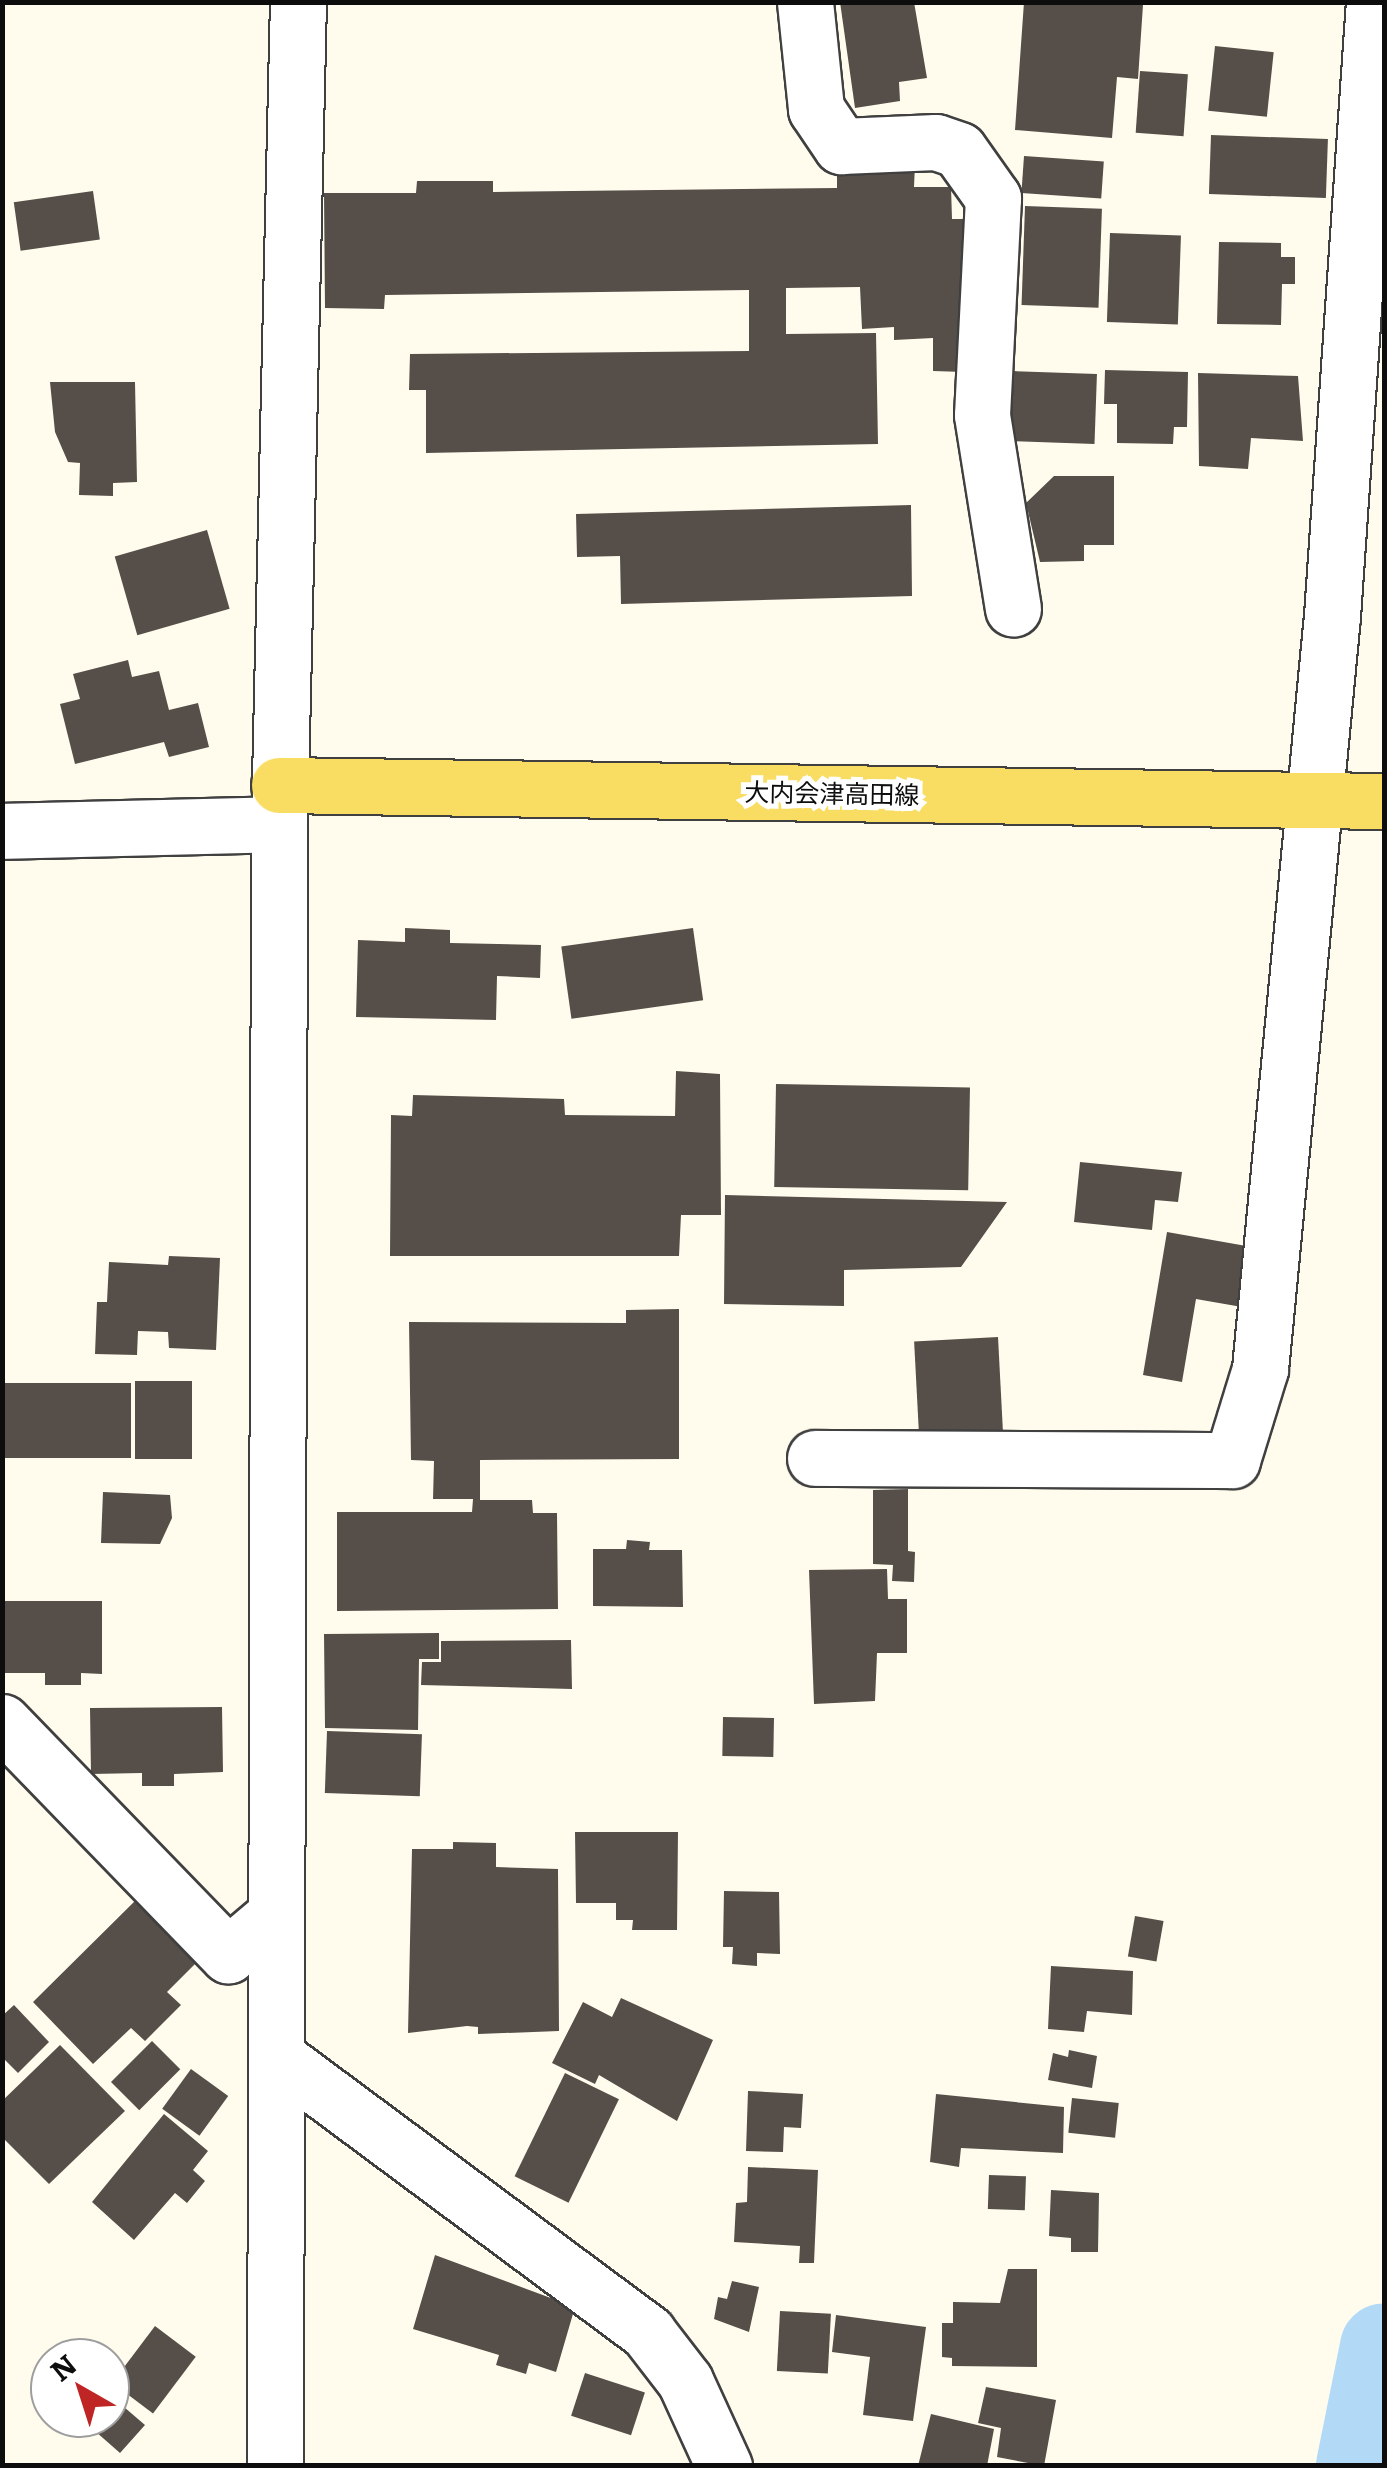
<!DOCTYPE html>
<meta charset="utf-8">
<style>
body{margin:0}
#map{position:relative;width:1387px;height:2468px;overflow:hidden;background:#fffced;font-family:Literata,"Noto Sans JP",serif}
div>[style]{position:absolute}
.river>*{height:88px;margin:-44px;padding:0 44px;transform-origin:44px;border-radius:44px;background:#b2d9f6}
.building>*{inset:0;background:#564f49;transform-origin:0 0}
.roads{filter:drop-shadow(2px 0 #404040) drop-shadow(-2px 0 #404040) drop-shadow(0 2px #404040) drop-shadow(0 -2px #404040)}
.minor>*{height:55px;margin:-27.5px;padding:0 27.5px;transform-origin:27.5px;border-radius:27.5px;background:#fff}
.major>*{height:55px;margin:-27.5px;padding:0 27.5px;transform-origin:27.5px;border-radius:27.5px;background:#f9dd63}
span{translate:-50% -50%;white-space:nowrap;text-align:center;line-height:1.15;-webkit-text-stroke:10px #fff;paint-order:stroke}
.street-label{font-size:25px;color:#0d0d0d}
.frame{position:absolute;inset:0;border:5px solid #0d0d0d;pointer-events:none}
.north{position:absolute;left:30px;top:2338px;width:100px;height:100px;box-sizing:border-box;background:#fff;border:2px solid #9e9e9e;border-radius:50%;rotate:321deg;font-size:28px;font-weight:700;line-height:40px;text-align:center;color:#0d0d0d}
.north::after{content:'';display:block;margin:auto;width:35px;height:45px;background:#be2524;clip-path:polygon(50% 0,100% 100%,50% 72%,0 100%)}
</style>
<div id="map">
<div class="river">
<div style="left:1360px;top:2466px;width:121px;rotate:-78.6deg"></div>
</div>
<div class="building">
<div style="clip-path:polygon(840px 2px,914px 2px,927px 78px,899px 82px,900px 101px,855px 108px)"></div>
<div style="clip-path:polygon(1024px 2px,1143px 5px,1138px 79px,1117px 77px,1112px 138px,1015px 130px)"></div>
<div style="left:1215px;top:46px;width:59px;height:65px;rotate:6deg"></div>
<div style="left:1140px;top:71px;width:48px;height:62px;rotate:4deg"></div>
<div style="left:1211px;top:135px;width:117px;height:59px;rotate:2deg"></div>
<div style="left:1024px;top:156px;width:80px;height:37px;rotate:4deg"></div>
<div style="clip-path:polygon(837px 162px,915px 164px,914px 187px,951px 187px,952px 219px,972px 219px,964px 372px,933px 371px,933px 338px,894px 340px,894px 327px,862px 329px,860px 287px,786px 288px,786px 334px,876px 333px,878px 444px,426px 453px,426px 390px,409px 390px,410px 354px,749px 351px,749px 290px,385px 295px,384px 309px,325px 308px,324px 193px,416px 193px,417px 181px,493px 181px,493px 192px,837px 188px)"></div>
<div style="left:93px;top:191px;width:49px;height:80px;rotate:82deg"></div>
<div style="left:1025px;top:206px;width:77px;height:99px;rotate:2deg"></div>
<div style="left:1110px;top:233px;width:71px;height:89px;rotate:2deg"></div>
<div style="clip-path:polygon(1219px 242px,1281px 243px,1281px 257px,1295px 257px,1295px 284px,1282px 284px,1281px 325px,1217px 324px)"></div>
<div style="clip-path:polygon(1105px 370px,1188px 372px,1187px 427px,1174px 427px,1173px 444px,1117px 443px,1117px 404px,1104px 404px)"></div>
<div style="left:1012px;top:371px;width:85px;height:70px;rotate:2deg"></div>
<div style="clip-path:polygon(1198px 373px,1298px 376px,1303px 441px,1251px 438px,1248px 469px,1199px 466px)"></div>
<div style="clip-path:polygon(50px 382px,135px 382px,137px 482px,113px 483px,113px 496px,79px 495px,80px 463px,68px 462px,55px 432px)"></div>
<div style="clip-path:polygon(1054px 476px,1114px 476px,1114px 545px,1084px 545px,1084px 561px,1040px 562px,1026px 503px)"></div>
<div style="clip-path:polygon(911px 505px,912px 596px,621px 604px,620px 556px,577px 557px,576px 514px)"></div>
<div style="left:207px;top:530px;width:82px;height:96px;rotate:74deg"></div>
<div style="clip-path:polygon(128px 660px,132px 677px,159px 671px,169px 710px,198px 703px,209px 747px,169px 757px,164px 742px,75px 764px,60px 704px,80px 699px,73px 674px)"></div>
<div style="clip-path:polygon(405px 928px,450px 930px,450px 943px,541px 945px,540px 978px,497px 976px,496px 1020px,356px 1017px,358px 940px,405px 942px)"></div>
<div style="left:693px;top:928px;width:73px;height:133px;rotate:82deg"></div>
<div style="clip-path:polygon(676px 1071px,720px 1074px,721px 1215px,681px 1215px,679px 1256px,390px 1256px,391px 1115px,412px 1116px,413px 1095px,564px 1099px,565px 1115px,675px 1116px)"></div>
<div style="left:776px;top:1084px;width:194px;height:103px;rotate:1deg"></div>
<div style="clip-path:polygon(1080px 1162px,1182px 1172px,1178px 1202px,1155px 1200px,1152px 1230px,1074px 1222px)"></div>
<div style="clip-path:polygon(725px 1195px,1007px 1202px,961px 1267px,844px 1270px,844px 1306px,724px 1304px)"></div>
<div style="clip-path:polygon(1167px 1232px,1252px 1247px,1242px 1307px,1196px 1299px,1182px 1382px,1143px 1375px)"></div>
<div style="clip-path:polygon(169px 1256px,220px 1258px,216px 1350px,169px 1348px,168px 1332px,138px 1331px,137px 1355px,95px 1354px,97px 1302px,107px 1302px,109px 1262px,168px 1265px)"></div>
<div style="clip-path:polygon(679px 1309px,679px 1459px,480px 1460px,480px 1500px,532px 1500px,533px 1513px,557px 1513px,558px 1609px,337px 1611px,337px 1512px,472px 1512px,473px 1499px,433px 1499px,434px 1461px,411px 1460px,409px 1322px,626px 1323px,626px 1310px)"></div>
<div style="left:998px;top:1337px;width:103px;height:84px;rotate:87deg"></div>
<div style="left:135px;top:1381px;width:57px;height:78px"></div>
<div style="left:3px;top:1383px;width:128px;height:75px"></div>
<div style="clip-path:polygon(908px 1489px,908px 1551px,915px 1552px,914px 1582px,892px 1581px,893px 1565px,873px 1564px,873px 1490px)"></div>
<div style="clip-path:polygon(103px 1492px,170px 1495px,172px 1518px,160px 1544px,101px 1543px)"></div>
<div style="clip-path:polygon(627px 1540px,650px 1542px,649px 1550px,682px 1550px,683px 1607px,593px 1606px,593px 1549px,626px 1549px)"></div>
<div style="clip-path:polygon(887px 1569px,888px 1599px,907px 1599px,907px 1653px,877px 1653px,875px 1701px,814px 1704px,809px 1570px)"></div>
<div style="clip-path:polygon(2px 1601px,102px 1601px,102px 1674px,81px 1673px,81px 1685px,45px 1685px,45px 1673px,2px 1673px)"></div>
<div style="clip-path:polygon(439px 1633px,439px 1659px,419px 1659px,418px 1730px,325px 1728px,324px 1634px)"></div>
<div style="clip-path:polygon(571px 1640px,572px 1689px,421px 1685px,422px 1662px,441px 1662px,441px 1641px)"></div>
<div style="clip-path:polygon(222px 1707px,223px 1772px,174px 1774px,174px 1786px,142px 1786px,142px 1773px,91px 1774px,90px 1708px)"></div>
<div style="left:723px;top:1717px;width:51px;height:39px;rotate:1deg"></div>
<div style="left:327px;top:1731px;width:95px;height:62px;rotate:2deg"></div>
<div style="clip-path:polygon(575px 1832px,678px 1832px,677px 1930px,632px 1930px,633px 1920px,616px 1920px,616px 1903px,576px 1903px)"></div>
<div style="clip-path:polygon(453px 1842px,496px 1843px,496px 1867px,558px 1869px,559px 2031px,478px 2034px,478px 2027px,467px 2026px,408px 2033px,412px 1849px,453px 1849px)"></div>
<div style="clip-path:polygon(724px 1891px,779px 1892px,780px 1954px,757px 1953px,757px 1966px,732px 1964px,733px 1947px,723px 1947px)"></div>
<div style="clip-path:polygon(140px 1896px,202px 1957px,167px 1992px,181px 2005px,145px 2041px,131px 2028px,93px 2064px,33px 2002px)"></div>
<div style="left:1135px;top:1916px;width:29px;height:41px;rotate:10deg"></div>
<div style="clip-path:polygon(1051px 1966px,1133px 1971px,1132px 2015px,1087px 2011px,1084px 2032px,1048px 2029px)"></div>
<div style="clip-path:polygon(621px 1998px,713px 2040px,677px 2121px,599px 2075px,595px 2084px,552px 2063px,583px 2002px,612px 2017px)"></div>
<div style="clip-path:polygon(14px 2005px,49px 2042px,18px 2073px,2px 2057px,2px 2016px)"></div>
<div style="left:152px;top:2041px;width:40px;height:58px;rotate:45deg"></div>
<div style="clip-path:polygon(60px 2045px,125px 2111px,49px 2184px,2px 2137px,2px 2101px)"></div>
<div style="clip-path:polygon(1069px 2050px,1097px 2056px,1092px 2088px,1048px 2080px,1053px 2053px,1068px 2057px)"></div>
<div style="left:191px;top:2069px;width:46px;height:49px;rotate:36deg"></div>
<div style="left:565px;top:2073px;width:60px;height:115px;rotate:26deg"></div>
<div style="clip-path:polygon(748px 2091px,803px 2094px,801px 2128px,784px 2127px,783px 2152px,746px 2151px)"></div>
<div style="clip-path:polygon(936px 2094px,1064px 2107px,1063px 2153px,961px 2148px,959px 2167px,930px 2162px)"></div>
<div style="left:1072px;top:2098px;width:47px;height:35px;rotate:6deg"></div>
<div style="clip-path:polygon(164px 2114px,208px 2151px,193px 2170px,205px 2181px,187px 2203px,175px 2193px,134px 2240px,92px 2202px)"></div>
<div style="clip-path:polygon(748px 2167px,818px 2170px,814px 2263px,799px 2263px,800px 2246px,734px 2242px,736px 2203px,747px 2202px)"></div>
<div style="left:989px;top:2175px;width:37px;height:34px;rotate:2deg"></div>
<div style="clip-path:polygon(1051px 2190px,1099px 2193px,1098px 2252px,1071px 2252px,1071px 2238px,1049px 2236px)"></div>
<div style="clip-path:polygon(435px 2255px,575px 2307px,556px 2372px,529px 2363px,526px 2374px,496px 2365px,499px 2355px,413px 2329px)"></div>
<div style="clip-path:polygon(1008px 2269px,1037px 2269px,1037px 2367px,952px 2366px,952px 2358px,942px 2357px,942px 2323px,953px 2323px,953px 2302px,1000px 2303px)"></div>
<div style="clip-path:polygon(732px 2281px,759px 2287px,749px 2332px,714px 2319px,718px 2297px,727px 2299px)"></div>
<div style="left:780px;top:2311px;width:51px;height:60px;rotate:3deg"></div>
<div style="clip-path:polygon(836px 2315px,926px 2327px,913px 2421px,863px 2415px,870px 2357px,832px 2352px)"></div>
<div style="left:155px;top:2326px;width:51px;height:71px;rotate:37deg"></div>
<div style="left:585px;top:2373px;width:63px;height:45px;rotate:18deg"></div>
<div style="clip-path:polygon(986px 2387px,1056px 2400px,1044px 2466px,997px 2457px,1001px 2428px,978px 2423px)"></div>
<div style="clip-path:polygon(110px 2395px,145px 2425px,120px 2453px,87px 2424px,110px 2418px)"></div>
<div style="clip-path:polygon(931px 2414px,994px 2429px,987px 2466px,918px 2466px)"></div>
</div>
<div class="roads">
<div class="minor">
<div style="left:805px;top:2px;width:108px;rotate:84.1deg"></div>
<div style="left:816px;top:109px;width:45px;rotate:56deg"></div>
<div style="left:841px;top:146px;width:95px;rotate:-2.4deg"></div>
<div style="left:936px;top:142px;width:24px;rotate:19deg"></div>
<div style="left:959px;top:150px;width:59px;rotate:54.7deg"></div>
<div style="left:993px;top:198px;width:217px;rotate:92.9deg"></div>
<div style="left:982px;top:415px;width:196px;rotate:80.9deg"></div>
<div style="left:2px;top:831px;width:277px;rotate:-1.4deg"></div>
<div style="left:815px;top:1458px;width:417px;rotate:0.3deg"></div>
<div style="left:1232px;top:1460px;width:95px;rotate:-72.9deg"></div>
<div style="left:1260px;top:1369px;width:756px;rotate:-84.54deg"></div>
<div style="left:1332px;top:616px;width:615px;rotate:-86.09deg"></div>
<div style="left:2px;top:1722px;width:325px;rotate:45.9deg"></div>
<div style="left:228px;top:1955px;width:60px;rotate:-40.3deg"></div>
<div style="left:277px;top:2057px;width:462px;rotate:36.6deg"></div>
<div style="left:648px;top:2333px;width:61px;rotate:52.4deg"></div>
<div style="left:685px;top:2381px;width:94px;rotate:65.4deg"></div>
<div style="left:275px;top:2466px;width:1642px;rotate:-89.86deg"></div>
<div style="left:279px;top:824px;width:822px;rotate:-88.68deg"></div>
</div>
<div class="major">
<div style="left:279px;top:785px;width:1105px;rotate:0.83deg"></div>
</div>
</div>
<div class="street-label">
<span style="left:832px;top:793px;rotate:1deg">大内会津高田線</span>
</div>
<div class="frame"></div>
<div class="north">N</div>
</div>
